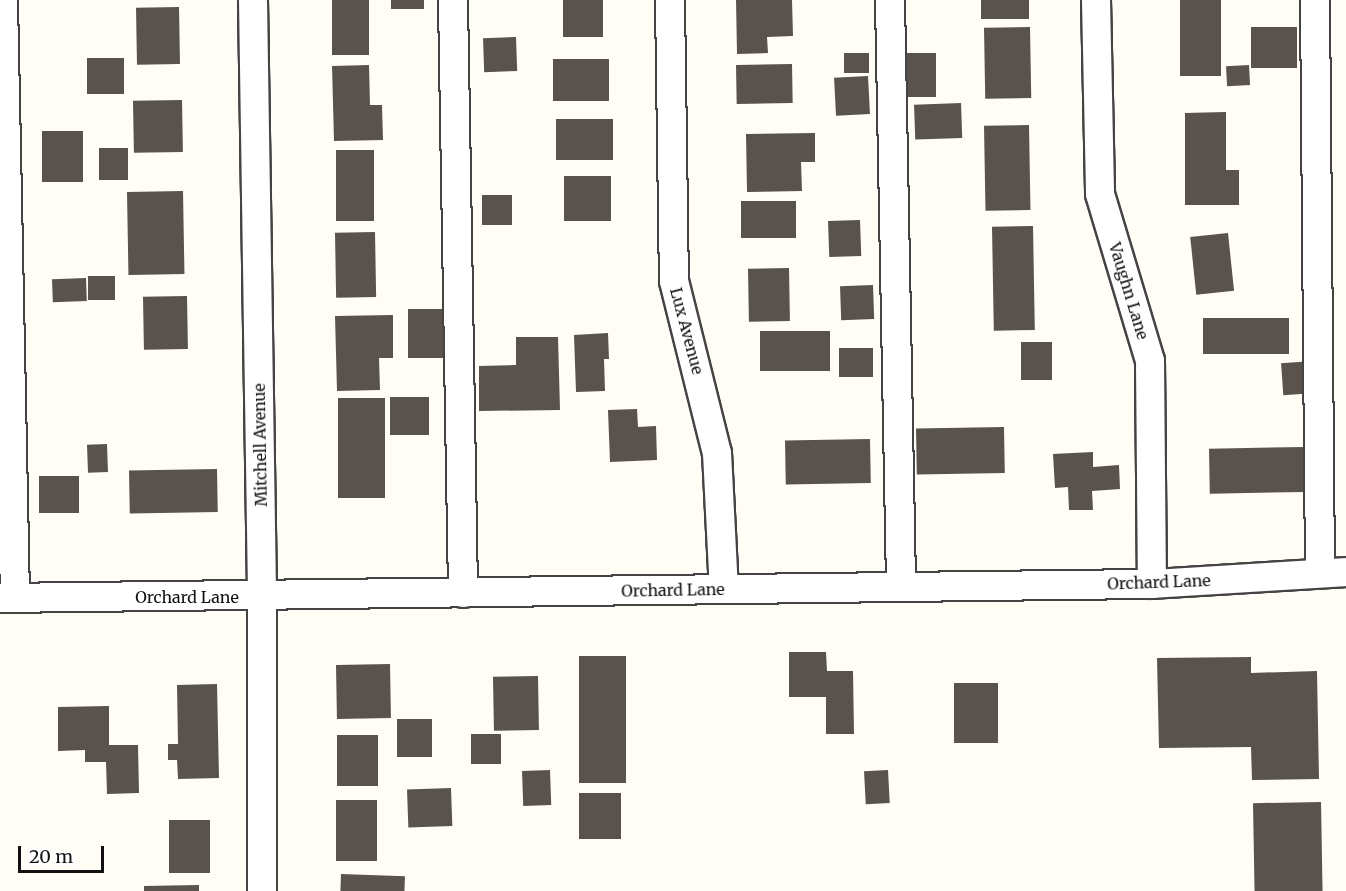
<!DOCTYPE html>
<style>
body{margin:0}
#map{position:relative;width:1346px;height:891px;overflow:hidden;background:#fffdf5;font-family:Merriweather,serif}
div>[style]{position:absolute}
.building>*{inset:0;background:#5a524d;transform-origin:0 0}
.roads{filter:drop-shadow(2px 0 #444) drop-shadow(-2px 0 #444) drop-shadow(0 2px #444) drop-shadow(0 -2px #444)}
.minor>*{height:28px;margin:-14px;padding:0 14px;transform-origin:14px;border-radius:14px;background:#fff}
span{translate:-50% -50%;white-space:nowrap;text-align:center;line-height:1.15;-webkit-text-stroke:6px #fff;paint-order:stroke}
.street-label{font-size:16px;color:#111}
.scale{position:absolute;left:18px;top:846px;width:86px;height:27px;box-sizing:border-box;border:3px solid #111;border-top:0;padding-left:8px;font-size:18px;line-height:21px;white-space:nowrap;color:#111;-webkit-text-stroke:4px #fff;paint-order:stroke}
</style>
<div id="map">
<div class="building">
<div style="left:332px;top:0;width:37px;height:55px"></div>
<div style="left:391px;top:0;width:33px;height:9px"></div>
<div style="left:563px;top:0;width:40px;height:37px"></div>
<div style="clip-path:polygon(736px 0,792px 0,793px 36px,767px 37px,768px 53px,737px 54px)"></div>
<div style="left:981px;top:0;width:48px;height:19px"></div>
<div style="left:1180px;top:0;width:41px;height:76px"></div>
<div style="left:179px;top:7px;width:57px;height:43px;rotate:89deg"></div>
<div style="left:1030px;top:27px;width:71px;height:46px;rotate:89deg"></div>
<div style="left:1251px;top:27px;width:46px;height:41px"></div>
<div style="left:516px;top:37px;width:34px;height:33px;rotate:88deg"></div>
<div style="left:844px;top:53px;width:25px;height:20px"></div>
<div style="left:906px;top:53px;width:30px;height:44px"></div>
<div style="left:124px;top:58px;width:36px;height:37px;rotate:90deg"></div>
<div style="left:609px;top:59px;width:42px;height:56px;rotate:90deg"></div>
<div style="left:792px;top:64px;width:39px;height:56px;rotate:89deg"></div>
<div style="clip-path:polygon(369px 65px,370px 105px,382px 105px,383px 140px,334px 141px,332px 66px)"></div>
<div style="left:1249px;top:65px;width:20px;height:23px;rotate:87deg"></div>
<div style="left:868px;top:76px;width:38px;height:34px;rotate:87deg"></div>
<div style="left:182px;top:100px;width:52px;height:49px;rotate:89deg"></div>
<div style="left:961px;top:103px;width:35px;height:47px;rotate:88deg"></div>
<div style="clip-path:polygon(1226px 112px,1226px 170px,1239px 170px,1239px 205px,1185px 205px,1185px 113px)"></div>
<div style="left:613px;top:119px;width:41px;height:57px;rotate:90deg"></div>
<div style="left:1029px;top:125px;width:85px;height:45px;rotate:89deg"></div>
<div style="left:42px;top:131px;width:41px;height:51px"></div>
<div style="clip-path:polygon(815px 133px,815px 162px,801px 162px,802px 191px,747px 192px,746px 134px)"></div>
<div style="left:99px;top:148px;width:29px;height:32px"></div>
<div style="left:336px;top:150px;width:38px;height:71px"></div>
<div style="left:564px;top:176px;width:47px;height:45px"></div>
<div style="left:183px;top:191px;width:83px;height:56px;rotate:89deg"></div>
<div style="left:482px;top:195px;width:30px;height:30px"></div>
<div style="left:796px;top:201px;width:37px;height:55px;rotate:90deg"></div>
<div style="left:860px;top:220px;width:36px;height:32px;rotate:88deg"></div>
<div style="left:1033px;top:226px;width:104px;height:41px;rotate:89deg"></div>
<div style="left:375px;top:232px;width:65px;height:40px;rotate:89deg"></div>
<div style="left:1228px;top:233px;width:58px;height:38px;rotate:84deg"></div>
<div style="left:789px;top:268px;width:53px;height:41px;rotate:89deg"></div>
<div style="left:88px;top:276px;width:27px;height:24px"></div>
<div style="left:86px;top:278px;width:23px;height:34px;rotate:88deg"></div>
<div style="left:873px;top:285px;width:34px;height:33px;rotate:88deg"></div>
<div style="left:187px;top:296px;width:53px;height:44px;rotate:89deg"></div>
<div style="left:408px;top:309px;width:37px;height:49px"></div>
<div style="clip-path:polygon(393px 315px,393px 358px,379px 358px,380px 390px,337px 391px,335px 316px)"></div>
<div style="left:1289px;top:318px;width:36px;height:86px;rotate:90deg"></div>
<div style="left:830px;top:331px;width:40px;height:70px;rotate:90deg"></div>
<div style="clip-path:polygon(608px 333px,609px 359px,604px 359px,605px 391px,576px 392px,574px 335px)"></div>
<div style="clip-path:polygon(516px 337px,558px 337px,560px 410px,479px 411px,479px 366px,516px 365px)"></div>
<div style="left:1021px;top:342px;width:31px;height:38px"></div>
<div style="left:839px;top:348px;width:34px;height:29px"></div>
<div style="left:1313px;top:361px;width:32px;height:32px;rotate:86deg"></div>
<div style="left:390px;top:397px;width:39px;height:38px"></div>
<div style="left:338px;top:398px;width:47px;height:100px"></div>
<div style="clip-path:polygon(637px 409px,638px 427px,656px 426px,657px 460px,610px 462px,608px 410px)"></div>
<div style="left:1004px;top:427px;width:46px;height:88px;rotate:89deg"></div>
<div style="left:870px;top:439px;width:44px;height:85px;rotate:89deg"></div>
<div style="left:107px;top:444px;width:28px;height:20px;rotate:88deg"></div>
<div style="left:1305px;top:447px;width:45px;height:96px;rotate:89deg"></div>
<div style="clip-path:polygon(1093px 452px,1093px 467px,1119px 465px,1120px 489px,1092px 491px,1093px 510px,1069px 510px,1068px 487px,1055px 488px,1053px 454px)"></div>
<div style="left:217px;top:469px;width:43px;height:88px;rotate:89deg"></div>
<div style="left:39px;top:476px;width:40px;height:37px"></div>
<div style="clip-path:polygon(789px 652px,826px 652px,827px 671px,853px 671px,854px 734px,826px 734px,826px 697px,789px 697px)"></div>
<div style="left:579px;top:656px;width:47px;height:127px"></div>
<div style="clip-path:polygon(1251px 657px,1251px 673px,1317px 671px,1319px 779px,1252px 780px,1251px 747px,1159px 748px,1157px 658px)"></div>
<div style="left:390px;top:664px;width:54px;height:54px;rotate:89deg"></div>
<div style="left:538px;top:676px;width:54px;height:45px;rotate:89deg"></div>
<div style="left:954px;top:683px;width:44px;height:60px"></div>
<div style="clip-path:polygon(217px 684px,219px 778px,178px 779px,177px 760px,168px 760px,168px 744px,178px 744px,177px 685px)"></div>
<div style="clip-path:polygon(109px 706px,109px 745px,138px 745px,139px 793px,107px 794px,106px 762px,85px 762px,85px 750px,58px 751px,58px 707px)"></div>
<div style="left:397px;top:719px;width:35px;height:38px"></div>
<div style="left:471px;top:734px;width:30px;height:30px"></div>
<div style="left:337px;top:735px;width:41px;height:51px"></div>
<div style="left:550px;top:770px;width:35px;height:28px;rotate:88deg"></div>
<div style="left:888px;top:770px;width:33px;height:24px;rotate:87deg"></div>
<div style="left:451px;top:788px;width:38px;height:44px;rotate:88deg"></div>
<div style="left:621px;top:793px;width:46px;height:42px;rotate:90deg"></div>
<div style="left:377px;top:800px;width:61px;height:41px;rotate:90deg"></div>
<div style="left:1321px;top:802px;width:89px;height:68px;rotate:89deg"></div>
<div style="left:210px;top:820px;width:53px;height:41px;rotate:90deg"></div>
<div style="left:341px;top:874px;width:64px;height:17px;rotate:2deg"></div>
<div style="clip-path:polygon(199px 885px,199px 891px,144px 891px,144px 886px)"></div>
</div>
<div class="roads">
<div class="minor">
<div style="left:3px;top:0;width:598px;rotate:88.85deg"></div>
<div style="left:253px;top:0;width:596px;rotate:89.13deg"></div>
<div style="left:262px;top:596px;width:295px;rotate:90deg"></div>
<div style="left:453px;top:0;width:593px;rotate:89.03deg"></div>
<div style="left:670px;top:0;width:281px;rotate:89.2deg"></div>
<div style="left:674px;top:281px;width:177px;rotate:76deg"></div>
<div style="left:717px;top:453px;width:136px;rotate:87.1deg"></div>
<div style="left:890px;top:0;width:586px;rotate:88.92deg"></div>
<div style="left:1096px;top:0;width:194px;rotate:88.8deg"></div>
<div style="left:1100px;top:194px;width:174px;rotate:73.3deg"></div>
<div style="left:1150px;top:361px;width:223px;rotate:89.5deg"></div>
<div style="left:1315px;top:0;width:573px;rotate:89.5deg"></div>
<div style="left:0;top:598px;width:1152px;rotate:-0.7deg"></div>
<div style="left:1152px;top:584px;width:194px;rotate:-3.5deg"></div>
</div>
</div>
<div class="street-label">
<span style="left:1129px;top:291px;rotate:73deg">Vaughn Lane</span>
<span style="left:687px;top:331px;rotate:75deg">Lux Avenue</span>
<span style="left:260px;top:445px;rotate:-91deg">Mitchell Avenue</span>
<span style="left:1159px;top:582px;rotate:-2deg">Orchard Lane</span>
<span style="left:673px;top:590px;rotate:-1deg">Orchard Lane</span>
<span style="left:187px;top:597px">Orchard Lane</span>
</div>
<div class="scale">20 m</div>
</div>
